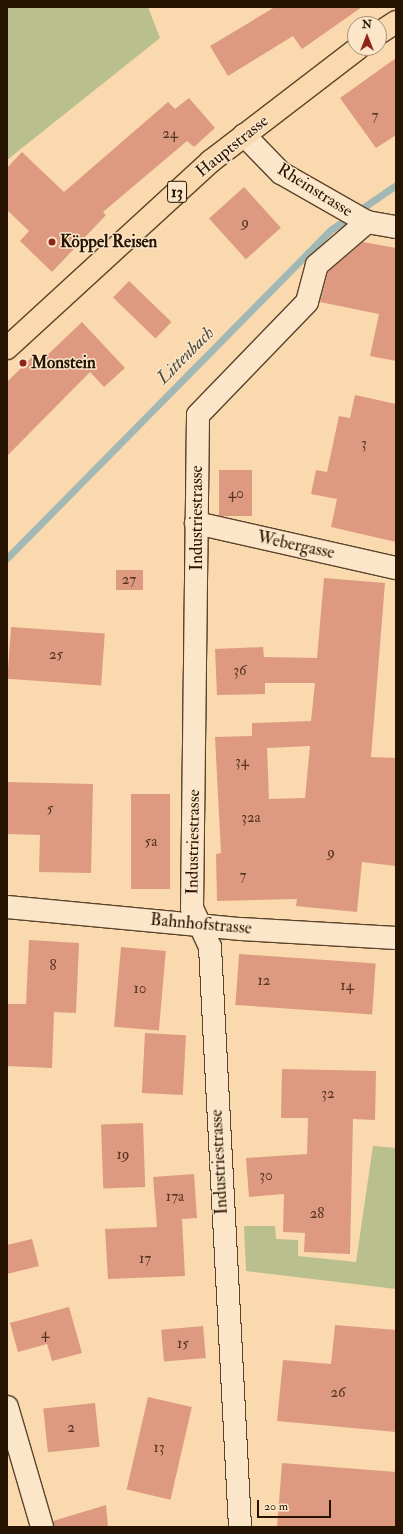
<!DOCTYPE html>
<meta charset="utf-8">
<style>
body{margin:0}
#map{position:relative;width:403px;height:1534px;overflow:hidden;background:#f9d9ad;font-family:"IM FELL Double Pica",serif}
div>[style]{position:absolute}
.green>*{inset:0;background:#bac08d}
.stream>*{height:7px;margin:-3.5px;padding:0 3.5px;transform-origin:3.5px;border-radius:3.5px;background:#a1b8b4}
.building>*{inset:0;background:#de9a80;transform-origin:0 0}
.roads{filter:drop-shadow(1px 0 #5b442b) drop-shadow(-1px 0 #5b442b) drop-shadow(0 1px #5b442b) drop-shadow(0 -1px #5b442b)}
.minor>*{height:22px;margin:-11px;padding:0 11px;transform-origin:11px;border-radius:11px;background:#fbe6ca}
.primary>*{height:22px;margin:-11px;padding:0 11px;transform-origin:11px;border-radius:11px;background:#f9d9ad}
.dots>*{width:11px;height:11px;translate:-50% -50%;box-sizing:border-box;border:2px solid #fbe6ca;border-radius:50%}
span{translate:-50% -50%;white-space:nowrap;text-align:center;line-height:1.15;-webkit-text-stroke:3px #fbe6ca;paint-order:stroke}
.number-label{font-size:15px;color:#543520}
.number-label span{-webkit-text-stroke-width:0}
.shield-label span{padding:1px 3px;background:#fbe6ca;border:1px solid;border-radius:3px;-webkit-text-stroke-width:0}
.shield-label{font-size:16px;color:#261300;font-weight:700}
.street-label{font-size:17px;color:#261300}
.poi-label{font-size:17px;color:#261300;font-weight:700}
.left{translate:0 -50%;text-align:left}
.water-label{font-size:18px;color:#514d3f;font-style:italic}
.frame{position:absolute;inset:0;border:8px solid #261300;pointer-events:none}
.north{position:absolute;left:347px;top:16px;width:40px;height:40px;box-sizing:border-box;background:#fbe6ca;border:1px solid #a69279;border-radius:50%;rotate:0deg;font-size:11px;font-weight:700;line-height:16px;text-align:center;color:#261300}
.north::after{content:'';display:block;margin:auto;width:14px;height:18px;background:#8f2418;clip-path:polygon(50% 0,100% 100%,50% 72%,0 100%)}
.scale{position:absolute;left:257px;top:1500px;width:74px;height:18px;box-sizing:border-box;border:2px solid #261300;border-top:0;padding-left:5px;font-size:12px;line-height:14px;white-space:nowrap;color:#261300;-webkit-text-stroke:3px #fbe6ca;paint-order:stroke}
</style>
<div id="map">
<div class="green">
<div style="clip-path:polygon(7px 7px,148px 7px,160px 38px,7px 160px)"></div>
<div style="clip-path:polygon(373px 1146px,396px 1148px,396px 1289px,246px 1271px,244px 1226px,275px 1226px,276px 1239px,298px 1240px,298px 1256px,356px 1262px)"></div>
</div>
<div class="stream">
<div style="left:7px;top:558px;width:462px;rotate:-45.4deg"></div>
<div style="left:332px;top:229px;width:78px;rotate:-34.5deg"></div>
</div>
<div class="building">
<div style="clip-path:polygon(275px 7px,362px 7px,302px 49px,293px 36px,228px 76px,210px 46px)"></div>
<div style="clip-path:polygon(396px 58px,396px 135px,376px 148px,340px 98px)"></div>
<div style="clip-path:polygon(189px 98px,215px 128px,194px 147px,187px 141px,103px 212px,106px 215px,52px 272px,20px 241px,29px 231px,7px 210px,7px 168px,22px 152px,64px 192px,168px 102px,175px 109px)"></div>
<div style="left:244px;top:187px;width:55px;height:47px;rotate:48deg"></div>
<div style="clip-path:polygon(363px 242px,396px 248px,396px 361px,370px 356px,379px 314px,320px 302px,328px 272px)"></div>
<div style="left:129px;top:281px;width:59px;height:23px;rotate:44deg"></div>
<div style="clip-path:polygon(82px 322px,125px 368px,104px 387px,90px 372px,7px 456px,7px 382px,33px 356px,40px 362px)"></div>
<div style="clip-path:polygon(355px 395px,396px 404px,396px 542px,331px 527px,337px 499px,311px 494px,316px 470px,327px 472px,339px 416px,350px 418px)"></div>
<div style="left:219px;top:470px;width:33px;height:46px"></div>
<div style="left:116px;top:570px;width:27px;height:20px"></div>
<div style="clip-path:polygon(evenodd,324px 578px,385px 583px,371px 757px,396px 758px,396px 866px,362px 862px,357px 912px,296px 906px,297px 899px,217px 901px,216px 854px,221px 853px,215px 737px,252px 736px,252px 723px,311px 721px,315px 683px,265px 683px,265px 694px,217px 695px,215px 649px,263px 647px,264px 657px,317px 658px,324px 578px,310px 746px,305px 798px,269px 799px,267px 748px,310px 746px)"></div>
<div style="left:11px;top:627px;width:94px;height:52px;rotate:4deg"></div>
<div style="clip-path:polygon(7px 782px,93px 784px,91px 873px,39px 872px,40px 835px,7px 834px)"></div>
<div style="left:131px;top:794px;width:39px;height:95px"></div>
<div style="clip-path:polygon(29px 940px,79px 943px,76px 1013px,54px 1012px,52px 1068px,7px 1066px,7px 1004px,26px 1004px)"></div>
<div style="left:121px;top:947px;width:45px;height:80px;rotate:5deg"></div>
<div style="left:239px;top:954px;width:137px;height:51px;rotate:4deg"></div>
<div style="left:145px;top:1033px;width:41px;height:60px;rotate:3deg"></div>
<div style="clip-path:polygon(282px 1069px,376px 1071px,375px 1120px,353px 1119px,350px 1254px,304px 1252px,305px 1233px,283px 1232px,284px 1194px,249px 1197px,246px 1158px,307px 1154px,308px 1118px,281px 1118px)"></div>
<div style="left:143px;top:1123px;width:64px;height:42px;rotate:88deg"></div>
<div style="clip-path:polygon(194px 1174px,197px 1218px,182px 1219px,185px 1276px,108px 1279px,105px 1229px,157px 1227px,153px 1177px)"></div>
<div style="clip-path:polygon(32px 1239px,39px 1266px,7px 1274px,7px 1245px)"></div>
<div style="clip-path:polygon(69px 1307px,82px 1353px,52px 1361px,47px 1344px,18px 1352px,10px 1323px)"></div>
<div style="clip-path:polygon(335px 1325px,396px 1330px,396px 1432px,277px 1421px,283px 1360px,331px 1364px)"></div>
<div style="left:203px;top:1326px;width:32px;height:42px;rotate:85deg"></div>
<div style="left:148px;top:1397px;width:45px;height:95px;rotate:13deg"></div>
<div style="left:95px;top:1403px;width:44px;height:52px;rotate:84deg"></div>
<div style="clip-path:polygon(282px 1463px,396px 1472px,396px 1527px,277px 1527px)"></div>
<div style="clip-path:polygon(106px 1505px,108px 1527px,54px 1527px,53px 1521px)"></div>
</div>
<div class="roads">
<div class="minor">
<div style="left:244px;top:135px;width:53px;rotate:45.8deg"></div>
<div style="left:281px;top:173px;width:99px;rotate:29.7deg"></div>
<div style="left:367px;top:222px;width:29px;rotate:10deg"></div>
<div style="left:196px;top:523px;width:205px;rotate:12.7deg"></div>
<div style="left:7px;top:907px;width:235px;rotate:5.4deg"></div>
<div style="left:241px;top:929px;width:155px;rotate:3.3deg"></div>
<div style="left:7px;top:1407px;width:125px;rotate:73.7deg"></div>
<div style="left:240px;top:1527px;width:581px;rotate:-92.96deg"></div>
<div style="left:210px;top:947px;width:43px;rotate:-114.8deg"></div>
<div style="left:192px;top:908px;width:493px;rotate:-89.3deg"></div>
<div style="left:198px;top:415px;width:157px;rotate:-46deg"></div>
<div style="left:307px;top:302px;width:38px;rotate:-75deg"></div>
<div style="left:317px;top:265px;width:66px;rotate:-40.7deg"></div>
</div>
<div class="primary">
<div style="left:379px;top:33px;width:20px;rotate:-33deg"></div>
<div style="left:7px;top:348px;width:277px;rotate:-42.5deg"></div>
<div style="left:211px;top:161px;width:185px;rotate:-37.5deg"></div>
</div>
</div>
<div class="dots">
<div style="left:52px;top:242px;background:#8f2418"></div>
<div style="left:23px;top:363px;background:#8f2418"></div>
</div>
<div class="number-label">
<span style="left:375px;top:116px">7</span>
<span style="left:170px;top:134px">24</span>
<span style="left:245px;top:223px">9</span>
<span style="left:364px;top:444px">3</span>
<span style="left:236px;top:494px">40</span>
<span style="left:129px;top:580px">27</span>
<span style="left:56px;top:655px">25</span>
<span style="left:240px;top:671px">36</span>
<span style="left:242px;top:762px">34</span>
<span style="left:50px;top:809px">5</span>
<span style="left:251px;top:818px">32a</span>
<span style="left:151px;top:842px">5a</span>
<span style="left:331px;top:853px">9</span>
<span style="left:243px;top:876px">7</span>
<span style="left:53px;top:966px">8</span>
<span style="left:264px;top:981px">12</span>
<span style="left:347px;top:986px">14</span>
<span style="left:140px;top:989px">10</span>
<span style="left:328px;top:1094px">32</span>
<span style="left:123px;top:1155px">19</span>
<span style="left:266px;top:1176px">30</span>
<span style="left:175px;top:1197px">17a</span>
<span style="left:317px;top:1214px">28</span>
<span style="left:145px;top:1259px">17</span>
<span style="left:45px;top:1334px">4</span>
<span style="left:183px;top:1344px">15</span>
<span style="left:338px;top:1393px">26</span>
<span style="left:71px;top:1428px">2</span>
<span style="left:159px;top:1448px">13</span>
</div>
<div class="shield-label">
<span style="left:177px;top:192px">13</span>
</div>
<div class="street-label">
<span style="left:232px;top:146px;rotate:-39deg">Hauptstrasse</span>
<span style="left:315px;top:190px;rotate:32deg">Rheinstrasse</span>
<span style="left:197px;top:518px;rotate:-90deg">Industriestrasse</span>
<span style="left:296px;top:545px;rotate:12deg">Webergasse</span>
<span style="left:193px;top:842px;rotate:-89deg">Industriestrasse</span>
<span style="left:201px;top:924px;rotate:5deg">Bahnhofstrasse</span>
<span style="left:219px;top:1162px;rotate:-93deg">Industriestrasse</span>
</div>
<div class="poi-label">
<span class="left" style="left:60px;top:242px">Köppel Reisen</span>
<span class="left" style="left:31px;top:363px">Monstein</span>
</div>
<div class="water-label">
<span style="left:186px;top:356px;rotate:-45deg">Littenbach</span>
</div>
<div class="frame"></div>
<div class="north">N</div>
<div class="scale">20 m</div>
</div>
